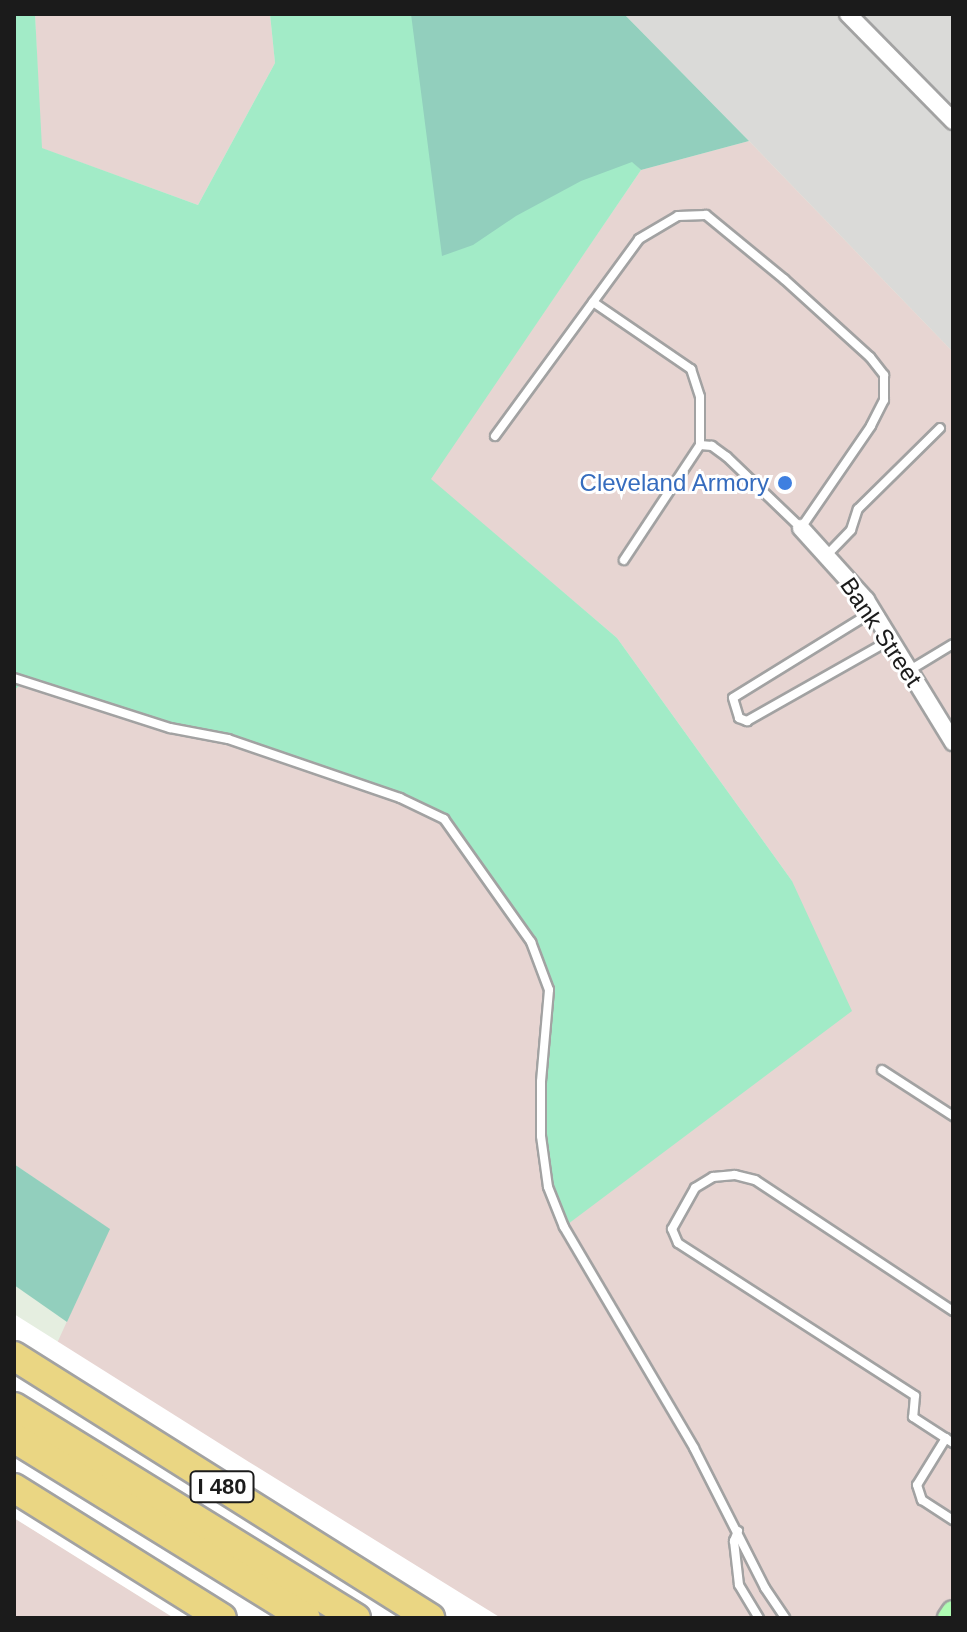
<!DOCTYPE html>
<style>
body{margin:0}
#map{position:relative;width:967px;height:1632px;overflow:hidden;background:#e5eee0;font-family:Helvetica,sans-serif}
div>[style]{position:absolute}
.residential>*{inset:0;background:#dadad8}
.industrial>*{inset:0;background:#e7d5d2}
.grass>*{inset:0;background:#a2ebc7}
.forest>*{inset:0;background:#92cfbd}
.pier>*{inset:0;background:#fff}
.roads{filter:drop-shadow(2px 0 #a2a2a2) drop-shadow(-2px 0 #a2a2a2) drop-shadow(0 2px #a2a2a2) drop-shadow(0 -2px #a2a2a2)}
.service>*{height:8px;margin:-4px;padding:0 4px;transform-origin:4px;border-radius:4px;background:#fff}
.minor>*{height:16px;margin:-8px;padding:0 8px;transform-origin:8px;border-radius:8px;background:#fff}
.secondary>*{height:22px;margin:-11px;padding:0 11px;transform-origin:11px;border-radius:11px;background:#affcb3}
.motorway>*{height:28px;margin:-14px;padding:0 14px;transform-origin:14px;border-radius:14px;background:#ead683}
.dots>*{width:22px;height:22px;translate:-50% -50%;box-sizing:border-box;border:4px solid #fff;border-radius:50%}
span{translate:-50% -50%;white-space:nowrap;text-align:center;line-height:1.15;-webkit-text-stroke:6px #fff;paint-order:stroke}
.shield-label span{padding:2px 6px;background:#fff;border:2px solid;border-radius:6px;-webkit-text-stroke-width:0}
.shield-label{font-size:22px;color:#1b1b1b;font-weight:700}
.shop-label{font-size:24px;color:#366cbe}
.right{translate:-100% -50%;text-align:right}
.street-label{font-size:24px;color:#1b1b1b}
.frame{position:absolute;inset:0;border:16px solid #1b1b1b;pointer-events:none}
</style>
<div id="map">
<div class="residential">
<div style="clip-path:polygon(624px 14px,953px 14px,953px 352px,749px 141px)"></div>
</div>
<div class="industrial">
<div style="clip-path:polygon(35px 14px,270px 14px,275px 63px,198px 205px,41px 148px)"></div>
<div style="clip-path:polygon(749px 141px,953px 352px,953px 1612px,949px 1618px,431px 1618px,43px 1374px,109px 1229px,14px 1164px,14px 690px,22px 683px,792px 881px,617px 638px,430px 479px,641px 170px)"></div>
<div style="clip-path:polygon(14px 1518px,66px 1550px,174px 1618px,14px 1618px)"></div>
</div>
<div class="grass">
<div style="clip-path:polygon(14px 14px,35px 14px,42px 148px,198px 205px,275px 63px,270px 14px,486px 14px,641px 170px,431px 479px,617px 638px,792px 881px,852px 1011px,564px 1227px,548px 1187px,541px 1136px,549px 990px,531px 942px,444px 819px,262px 751px,170px 728px,23px 683px,14px 690px)"></div>
</div>
<div class="forest">
<div style="clip-path:polygon(411px 14px,624px 14px,749px 141px,641px 170px,632px 162px,581px 181px,516px 216px,473px 245px,442px 256px)"></div>
<div style="clip-path:polygon(14px 1164px,110px 1229px,67px 1322px,14px 1285px)"></div>
</div>
<div class="pier">
<div style="clip-path:polygon(14px 1314px,249px 1462px,501px 1618px,174px 1618px,14px 1518px)"></div>
</div>
<div class="roads">
<div class="service">
<div style="left:593px;top:302px;width:119px;rotate:34.4deg"></div>
<div style="left:691px;top:369px;width:29px;rotate:72deg"></div>
<div style="left:700px;top:397px;width:48px;rotate:90deg"></div>
<div style="left:495px;top:436px;width:244px;rotate:-53.8deg"></div>
<div style="left:639px;top:239px;width:45px;rotate:-30.5deg"></div>
<div style="left:678px;top:216px;width:28px;rotate:-2deg"></div>
<div style="left:706px;top:215px;width:101px;rotate:39.4deg"></div>
<div style="left:784px;top:279px;width:116px;rotate:42.2deg"></div>
<div style="left:870px;top:357px;width:23px;rotate:52deg"></div>
<div style="left:884px;top:375px;width:25px;rotate:90deg"></div>
<div style="left:884px;top:400px;width:29px;rotate:117deg"></div>
<div style="left:871px;top:426px;width:124px;rotate:124.5deg"></div>
<div style="left:801px;top:528px;width:103px;rotate:-136.2deg"></div>
<div style="left:727px;top:457px;width:19px;rotate:-144deg"></div>
<div style="left:712px;top:446px;width:12px;rotate:-175deg"></div>
<div style="left:700px;top:445px;width:138px;rotate:123.5deg"></div>
<div style="left:826px;top:556px;width:36px;rotate:-46deg"></div>
<div style="left:851px;top:530px;width:22px;rotate:-72deg"></div>
<div style="left:858px;top:509px;width:115px;rotate:-44.6deg"></div>
<div style="left:872px;top:612px;width:163px;rotate:148.3deg"></div>
<div style="left:733px;top:698px;width:21px;rotate:73deg"></div>
<div style="left:739px;top:718px;width:9px;rotate:21deg"></div>
<div style="left:747px;top:721px;width:164px;rotate:-29.5deg"></div>
<div style="left:910px;top:670px;width:50px;rotate:-31.2deg"></div>
<div style="left:14px;top:678px;width:164px;rotate:17.8deg"></div>
<div style="left:170px;top:728px;width:59px;rotate:10.7deg"></div>
<div style="left:228px;top:739px;width:182px;rotate:18.9deg"></div>
<div style="left:400px;top:798px;width:49px;rotate:25.5deg"></div>
<div style="left:444px;top:819px;width:151px;rotate:54.7deg"></div>
<div style="left:531px;top:942px;width:51px;rotate:69.4deg"></div>
<div style="left:549px;top:990px;width:92px;rotate:95deg"></div>
<div style="left:541px;top:1082px;width:54px;rotate:90deg"></div>
<div style="left:541px;top:1136px;width:51px;rotate:82.2deg"></div>
<div style="left:548px;top:1187px;width:43px;rotate:68.2deg"></div>
<div style="left:564px;top:1227px;width:256px;rotate:59.5deg"></div>
<div style="left:694px;top:1448px;width:157px;rotate:63.1deg"></div>
<div style="left:765px;top:1588px;width:36px;rotate:56deg"></div>
<div style="left:882px;top:1070px;width:85px;rotate:32.9deg"></div>
<div style="left:953px;top:1311px;width:237px;rotate:-146.5deg"></div>
<div style="left:755px;top:1180px;width:21px;rotate:-166deg"></div>
<div style="left:735px;top:1175px;width:22px;rotate:175deg"></div>
<div style="left:713px;top:1177px;width:21px;rotate:149deg"></div>
<div style="left:695px;top:1188px;width:47px;rotate:119.3deg"></div>
<div style="left:672px;top:1229px;width:15px;rotate:67deg"></div>
<div style="left:678px;top:1243px;width:282px;rotate:32.8deg"></div>
<div style="left:915px;top:1396px;width:21px;rotate:95deg"></div>
<div style="left:913px;top:1417px;width:48px;rotate:33deg"></div>
<div style="left:946px;top:1438px;width:55px;rotate:121.7deg"></div>
<div style="left:917px;top:1485px;width:16px;rotate:72deg"></div>
<div style="left:922px;top:1500px;width:37px;rotate:33deg"></div>
<div style="left:738px;top:1531px;width:11px;rotate:112deg"></div>
<div style="left:734px;top:1541px;width:44px;rotate:83.5deg"></div>
<div style="left:739px;top:1585px;width:39px;rotate:59deg"></div>
</div>
<div class="minor">
<div style="left:848px;top:14px;width:150px;rotate:45.5deg"></div>
<div style="left:801px;top:528px;width:97px;rotate:47.9deg"></div>
<div style="left:866px;top:600px;width:167px;rotate:58.5deg"></div>
</div>
<div class="secondary">
<div style="left:949px;top:1618px;width:7px;rotate:-56deg"></div>
</div>
<div class="motorway">
<div style="left:14px;top:1356px;width:492px;rotate:32.2deg"></div>
<div style="left:14px;top:1407px;width:402px;rotate:31.7deg"></div>
<div style="left:14px;top:1438px;width:343px;rotate:31.7deg"></div>
<div style="left:14px;top:1488px;width:245px;rotate:32deg"></div>
</div>
</div>
<div class="dots">
<div style="left:785px;top:483px;background:#3f7fe0"></div>
</div>
<div class="shield-label">
<span style="left:222px;top:1487px">I 480</span>
</div>
<div class="shop-label">
<span class="right" style="left:769px;top:483px">Cleveland Armory</span>
</div>
<div class="street-label">
<span style="left:881px;top:632px;rotate:56deg">Bank Street</span>
</div>
<div class="frame"></div>
</div>
